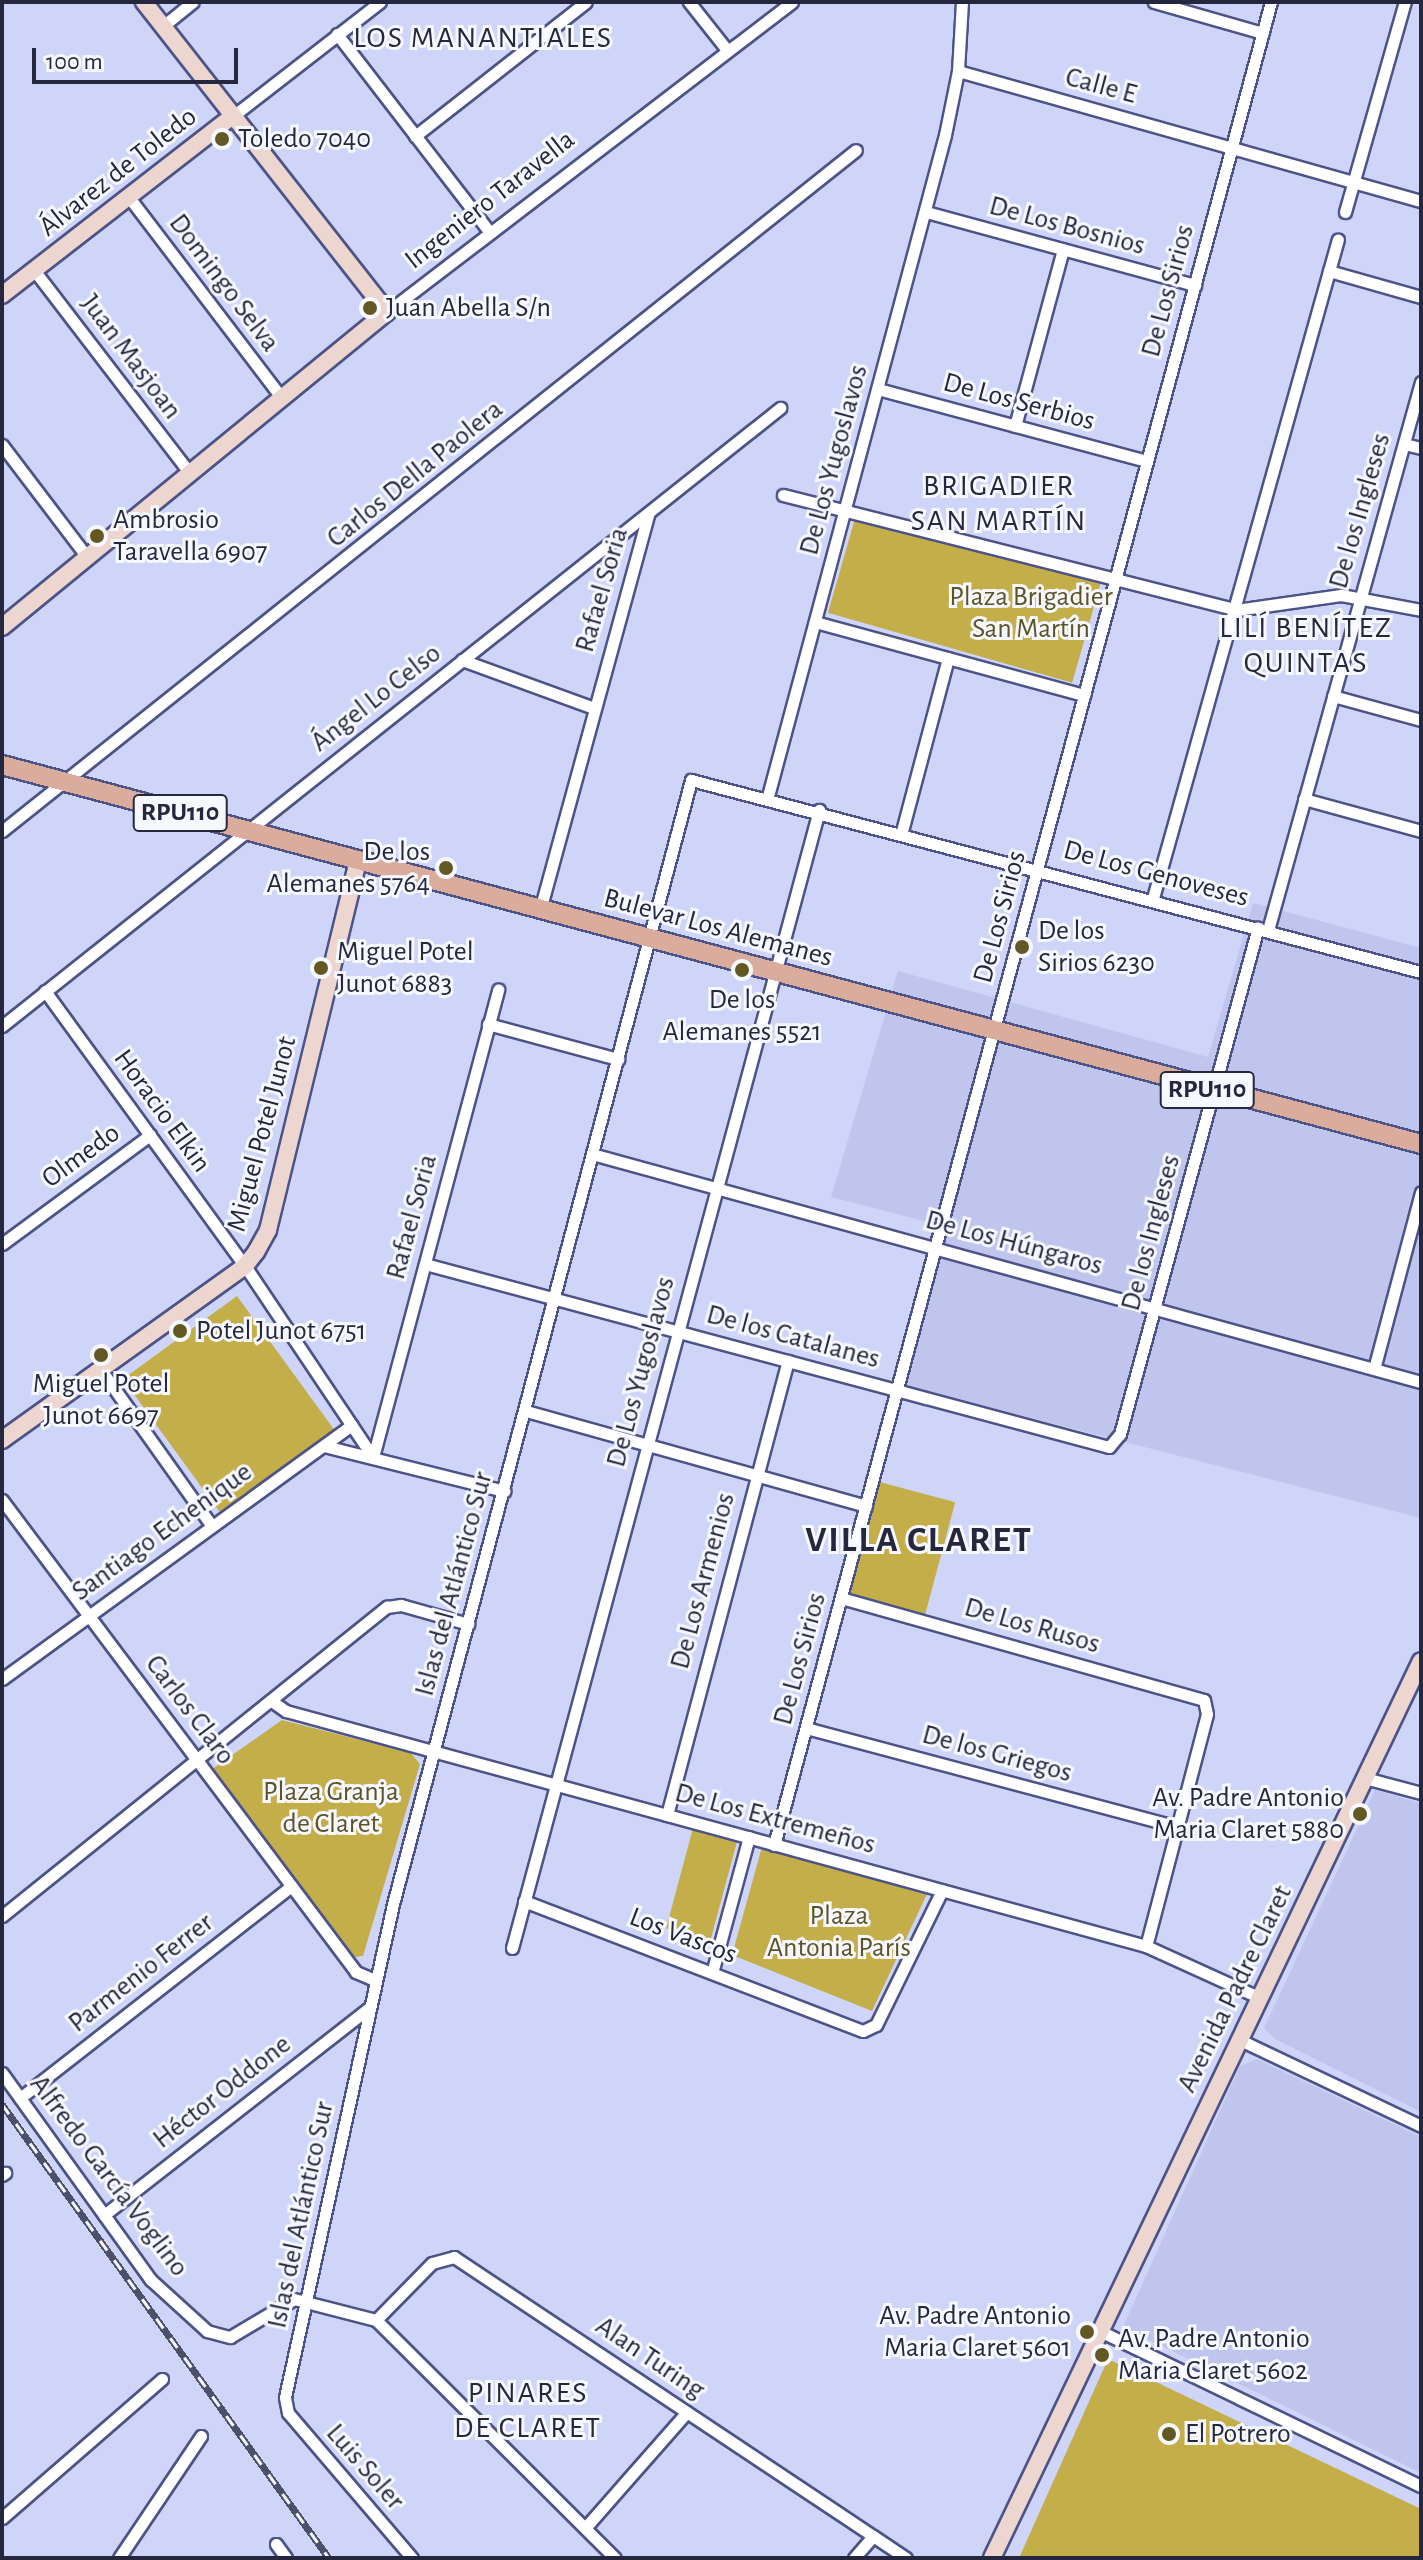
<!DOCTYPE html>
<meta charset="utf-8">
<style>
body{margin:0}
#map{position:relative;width:1423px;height:2560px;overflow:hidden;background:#cfd5f9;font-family:"Alegreya Sans",sans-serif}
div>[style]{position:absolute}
.built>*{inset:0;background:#bfc5ed}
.green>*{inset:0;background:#c3ae4a;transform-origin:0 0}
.roads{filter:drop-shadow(2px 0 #4d5387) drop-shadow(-2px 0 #4d5387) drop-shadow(0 2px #4d5387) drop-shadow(0 -2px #4d5387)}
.street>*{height:11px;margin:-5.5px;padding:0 5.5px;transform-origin:5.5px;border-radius:5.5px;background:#fff}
.secondary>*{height:16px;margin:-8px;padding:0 8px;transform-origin:8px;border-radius:8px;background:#ecd6cf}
.primary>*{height:18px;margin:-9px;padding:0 9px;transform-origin:9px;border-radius:9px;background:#d9ac9e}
.rail>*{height:7px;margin-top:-3.5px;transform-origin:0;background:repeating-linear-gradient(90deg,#f7f8fe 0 12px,#4c506a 0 24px);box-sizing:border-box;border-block:2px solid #4c506a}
.dots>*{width:22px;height:22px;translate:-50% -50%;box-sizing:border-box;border:4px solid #f7f8fe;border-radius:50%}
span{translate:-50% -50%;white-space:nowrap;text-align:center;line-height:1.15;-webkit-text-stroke:6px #f7f8fe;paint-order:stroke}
.shield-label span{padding:2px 6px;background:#f7f8fe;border:2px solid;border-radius:6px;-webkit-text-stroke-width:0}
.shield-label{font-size:26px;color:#24273e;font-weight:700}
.street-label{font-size:28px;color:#24273e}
.poi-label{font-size:28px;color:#24273e}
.left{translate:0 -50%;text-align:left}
.right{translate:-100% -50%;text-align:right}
.park-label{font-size:28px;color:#5c5326}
.neighbourhood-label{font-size:30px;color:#24273e;letter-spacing:2px}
.district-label{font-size:36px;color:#24273e;font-weight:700;letter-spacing:2px}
.frame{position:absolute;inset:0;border:4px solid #24273e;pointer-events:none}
.scale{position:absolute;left:32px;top:48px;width:206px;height:36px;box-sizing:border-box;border:4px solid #24273e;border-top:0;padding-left:10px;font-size:24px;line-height:28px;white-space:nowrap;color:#24273e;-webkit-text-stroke:6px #f7f8fe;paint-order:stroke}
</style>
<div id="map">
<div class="built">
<div style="clip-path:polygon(1253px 903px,1421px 948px,1421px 1518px,907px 1386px,947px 1227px,831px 1197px,898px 971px,1208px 1057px)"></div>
<div style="clip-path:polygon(1375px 1790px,1421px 1803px,1421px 2112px,1275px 2039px,1264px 2028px)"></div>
<div style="clip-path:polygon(1257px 2059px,1421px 2137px,1421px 2473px,1123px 2327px,1240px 2066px)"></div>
</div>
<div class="green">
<div style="left:858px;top:508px;width:254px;height:109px;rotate:16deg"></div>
<div style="left:237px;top:1296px;width:166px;height:141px;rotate:54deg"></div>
<div style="left:876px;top:1481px;width:82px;height:119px;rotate:15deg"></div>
<div style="clip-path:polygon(282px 1720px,411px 1753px,420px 1764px,363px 1956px,355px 1957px,211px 1770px)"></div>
<div style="left:693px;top:1828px;width:46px;height:104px;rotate:15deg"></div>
<div style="clip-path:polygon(762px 1847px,928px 1892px,872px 2011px,732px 1955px)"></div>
<div style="clip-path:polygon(1108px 2359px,1421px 2509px,1421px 2558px,1019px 2558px)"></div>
</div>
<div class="roads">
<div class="street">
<div style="left:689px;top:2px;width:61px;rotate:51.6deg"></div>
<div style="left:1154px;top:2px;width:113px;rotate:15.9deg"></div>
<div style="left:163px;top:26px;width:38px;rotate:-39deg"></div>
<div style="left:337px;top:34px;width:251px;rotate:52.4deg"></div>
<div style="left:958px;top:71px;width:481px;rotate:15.7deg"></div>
<div style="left:233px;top:116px;width:186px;rotate:-37.8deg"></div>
<div style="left:415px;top:136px;width:217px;rotate:-38.1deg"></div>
<div style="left:128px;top:196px;width:254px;rotate:52.7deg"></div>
<div style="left:926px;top:212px;width:279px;rotate:15.2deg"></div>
<div style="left:1345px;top:212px;width:218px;rotate:-74.1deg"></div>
<div style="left:34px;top:270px;width:256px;rotate:52.5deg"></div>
<div style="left:1329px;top:271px;width:96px;rotate:15.8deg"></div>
<div style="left:387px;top:312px;width:510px;rotate:-37.43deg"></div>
<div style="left:878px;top:389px;width:278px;rotate:15deg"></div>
<div style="left:1015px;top:426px;width:183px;rotate:-74.8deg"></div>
<div style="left:1404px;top:444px;width:17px;rotate:13deg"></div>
<div style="left:2px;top:445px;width:141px;rotate:52.8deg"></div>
<div style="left:783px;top:495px;width:467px;rotate:14.2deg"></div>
<div style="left:1236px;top:610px;width:106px;rotate:-8.1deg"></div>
<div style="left:1341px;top:595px;width:81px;rotate:10.6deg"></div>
<div style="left:815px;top:622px;width:279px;rotate:15.2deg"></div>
<div style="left:462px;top:660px;width:140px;rotate:20deg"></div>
<div style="left:1333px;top:696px;width:91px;rotate:15.3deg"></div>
<div style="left:768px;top:796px;width:684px;rotate:-75.01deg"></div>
<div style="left:945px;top:135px;width:65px;rotate:-78.5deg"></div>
<div style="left:958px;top:71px;width:69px;rotate:-86.7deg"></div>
<div style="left:1304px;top:799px;width:121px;rotate:15.3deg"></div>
<div style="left:2px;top:831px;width:1092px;rotate:-38.57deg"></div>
<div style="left:902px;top:831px;width:179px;rotate:-75.1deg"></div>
<div style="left:1153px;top:898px;width:684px;rotate:-74.32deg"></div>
<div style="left:540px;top:910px;width:409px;rotate:-74.7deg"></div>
<div style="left:1268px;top:930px;width:569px;rotate:-74.4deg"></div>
<div style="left:45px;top:991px;width:340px;rotate:54deg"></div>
<div style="left:245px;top:1266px;width:230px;rotate:56.2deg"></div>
<div style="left:488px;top:1024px;width:135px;rotate:15.1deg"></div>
<div style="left:2px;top:1026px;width:994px;rotate:-38.46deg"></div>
<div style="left:592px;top:1154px;width:860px;rotate:15.38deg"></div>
<div style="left:2px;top:1244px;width:184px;rotate:-36.4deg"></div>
<div style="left:425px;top:1264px;width:708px;rotate:14.98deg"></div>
<div style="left:1109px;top:1447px;width:17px;rotate:-50deg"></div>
<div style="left:1120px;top:1434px;width:525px;rotate:-74.77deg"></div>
<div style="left:1374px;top:1369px;width:183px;rotate:-75.1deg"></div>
<div style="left:101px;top:1370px;width:190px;rotate:54.6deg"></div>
<div style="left:526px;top:1411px;width:353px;rotate:15.6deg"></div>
<div style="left:324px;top:1446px;width:186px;rotate:14deg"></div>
<div style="left:373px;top:1457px;width:484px;rotate:-75deg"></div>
<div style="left:2px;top:1500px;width:590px;rotate:53.13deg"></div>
<div style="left:356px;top:1972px;width:21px;rotate:23deg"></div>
<div style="left:841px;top:1598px;width:377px;rotate:15.7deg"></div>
<div style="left:1204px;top:1700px;width:14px;rotate:78deg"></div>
<div style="left:1207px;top:1714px;width:240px;rotate:104.7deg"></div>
<div style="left:2px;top:1679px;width:432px;rotate:-36deg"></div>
<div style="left:273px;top:1702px;width:16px;rotate:35deg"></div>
<div style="left:286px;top:1711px;width:892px;rotate:15.28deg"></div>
<div style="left:1146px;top:1946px;width:125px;rotate:24.5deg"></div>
<div style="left:806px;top:1728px;width:384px;rotate:14.9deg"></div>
<div style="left:1365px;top:1778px;width:58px;rotate:15deg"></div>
<div style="left:667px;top:1815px;width:470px;rotate:-75.1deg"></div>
<div style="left:774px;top:1845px;width:1909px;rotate:-74.91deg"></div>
<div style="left:524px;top:1901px;width:363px;rotate:21deg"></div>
<div style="left:863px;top:2031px;width:14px;rotate:-25deg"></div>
<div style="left:876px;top:2025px;width:150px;rotate:-63.9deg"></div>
<div style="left:2px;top:1916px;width:494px;rotate:-38.8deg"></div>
<div style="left:387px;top:1607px;width:14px;rotate:-8deg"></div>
<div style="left:401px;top:1605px;width:70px;rotate:15.8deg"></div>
<div style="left:512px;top:1948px;width:1179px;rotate:-74.9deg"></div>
<div style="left:712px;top:1973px;width:141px;rotate:-74.8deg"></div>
<div style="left:1240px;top:2040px;width:200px;rotate:25.4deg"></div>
<div style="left:2px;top:2073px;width:255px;rotate:54.3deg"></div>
<div style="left:151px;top:2280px;width:76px;rotate:42.3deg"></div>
<div style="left:207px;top:2331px;width:24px;rotate:15deg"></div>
<div style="left:230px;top:2337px;width:74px;rotate:-30.7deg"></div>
<div style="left:294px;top:2299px;width:85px;rotate:14.4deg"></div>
<div style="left:376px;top:2320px;width:337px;rotate:44.9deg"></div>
<div style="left:20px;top:2098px;width:344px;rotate:-38deg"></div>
<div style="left:2px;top:2175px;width:4px;rotate:-34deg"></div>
<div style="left:104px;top:2215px;width:338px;rotate:-38deg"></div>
<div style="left:376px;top:2320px;width:80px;rotate:-45.5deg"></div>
<div style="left:432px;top:2263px;width:23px;rotate:-15deg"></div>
<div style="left:454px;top:2257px;width:543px;rotate:33.66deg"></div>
<div style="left:1100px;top:2331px;width:356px;rotate:25.8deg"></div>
<div style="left:2px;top:2518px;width:212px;rotate:-41deg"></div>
<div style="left:585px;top:2528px;width:154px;rotate:-48.7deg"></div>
<div style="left:276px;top:2544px;width:17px;rotate:54deg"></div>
<div style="left:119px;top:2558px;width:147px;rotate:-56.1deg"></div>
<div style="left:412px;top:2558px;width:191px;rotate:-130.5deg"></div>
<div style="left:288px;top:2413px;width:16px;rotate:-101deg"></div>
<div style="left:285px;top:2397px;width:505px;rotate:-77.64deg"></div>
<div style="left:393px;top:1904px;width:1163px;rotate:-75.15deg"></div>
<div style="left:691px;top:780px;width:755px;rotate:14.74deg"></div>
<div style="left:854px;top:2558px;width:29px;rotate:-49deg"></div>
</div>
<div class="secondary">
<div style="left:2px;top:295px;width:292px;rotate:-37.8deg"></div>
<div style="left:2px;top:627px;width:497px;rotate:-39.3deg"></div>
<div style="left:387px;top:312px;width:394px;rotate:-128.1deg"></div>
<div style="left:2px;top:1440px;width:299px;rotate:-35.6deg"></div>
<div style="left:245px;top:1266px;width:18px;rotate:-52deg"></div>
<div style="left:256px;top:1252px;width:25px;rotate:-61deg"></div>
<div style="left:268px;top:1230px;width:379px;rotate:-76.3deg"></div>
<div style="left:992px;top:2558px;width:994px;rotate:-64.44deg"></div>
</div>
<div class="primary">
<div style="left:2px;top:765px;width:1469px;rotate:14.95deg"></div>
</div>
</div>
<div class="rail">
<div style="left:2px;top:2104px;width:560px;rotate:54.24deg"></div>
</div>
<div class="dots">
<div style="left:222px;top:139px;background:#635824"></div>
<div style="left:370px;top:308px;background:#635824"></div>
<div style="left:97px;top:536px;background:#635824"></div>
<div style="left:446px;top:868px;background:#635824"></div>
<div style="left:1022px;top:947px;background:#635824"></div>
<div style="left:321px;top:968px;background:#635824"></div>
<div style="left:742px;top:970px;background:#635824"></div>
<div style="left:180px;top:1331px;background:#635824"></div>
<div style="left:101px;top:1355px;background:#635824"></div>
<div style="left:1360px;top:1814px;background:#635824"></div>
<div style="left:1087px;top:2332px;background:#635824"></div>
<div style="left:1102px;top:2355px;background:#635824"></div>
<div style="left:1169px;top:2434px;background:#635824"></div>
</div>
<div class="shield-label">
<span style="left:180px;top:813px">RPU110</span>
<span style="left:1207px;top:1090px">RPU110</span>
</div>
<div class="street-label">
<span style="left:1101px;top:86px;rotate:15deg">Calle E</span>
<span style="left:118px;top:172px;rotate:-38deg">Álvarez de Toledo</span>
<span style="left:490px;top:200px;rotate:-38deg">Ingeniero Taravella</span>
<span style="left:1067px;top:226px;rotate:15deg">De Los Bosnios</span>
<span style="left:224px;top:283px;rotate:53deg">Domingo Selva</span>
<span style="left:1168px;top:291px;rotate:-75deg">De Los Sirios</span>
<span style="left:131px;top:357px;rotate:53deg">Juan Masjoan</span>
<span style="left:1019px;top:402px;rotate:15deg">De Los Serbios</span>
<span style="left:834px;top:460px;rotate:-75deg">De Los Yugoslavos</span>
<span style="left:415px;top:474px;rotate:-39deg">Carlos Della Paolera</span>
<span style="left:1360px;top:511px;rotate:-74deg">De los Ingleses</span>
<span style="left:602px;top:590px;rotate:-74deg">Rafael Soria</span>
<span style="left:376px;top:698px;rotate:-38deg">Ángel Lo Celso</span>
<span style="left:1156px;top:874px;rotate:15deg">De Los Genoveses</span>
<span style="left:1000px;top:917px;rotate:-75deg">De Los Sirios</span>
<span style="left:718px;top:928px;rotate:15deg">Bulevar Los Alemanes</span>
<span style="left:162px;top:1111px;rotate:54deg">Horacio Elkin</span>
<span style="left:262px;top:1134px;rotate:-75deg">Miguel Potel Junot</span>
<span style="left:81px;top:1156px;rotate:-36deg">Olmedo</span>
<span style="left:412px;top:1217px;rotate:-75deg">Rafael Soria</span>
<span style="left:1151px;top:1233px;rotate:-75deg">De los Ingleses</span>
<span style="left:1014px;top:1243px;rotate:15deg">De Los Húngaros</span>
<span style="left:793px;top:1337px;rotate:15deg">De los Catalanes</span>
<span style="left:641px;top:1372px;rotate:-75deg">De Los Yugoslavos</span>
<span style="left:162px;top:1532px;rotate:-36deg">Santiago Echenique</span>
<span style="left:703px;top:1581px;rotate:-75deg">De Los Armenios</span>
<span style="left:454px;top:1584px;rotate:-75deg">Islas del Atlántico Sur</span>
<span style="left:1032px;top:1626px;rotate:16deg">De Los Rusos</span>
<span style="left:800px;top:1659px;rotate:-75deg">De Los Sirios</span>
<span style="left:190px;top:1710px;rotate:53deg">Carlos Claro</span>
<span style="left:997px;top:1754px;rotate:15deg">De los Griegos</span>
<span style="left:775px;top:1819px;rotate:15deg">De Los Extremeños</span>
<span style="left:683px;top:1936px;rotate:21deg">Los Vascos</span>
<span style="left:141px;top:1973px;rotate:-38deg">Parmenio Ferrer</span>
<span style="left:1235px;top:1989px;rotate:-64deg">Avenida Padre Claret</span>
<span style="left:222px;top:2092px;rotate:-38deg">Héctor Oddone</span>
<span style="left:109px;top:2176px;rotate:53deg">Alfredo García Voglino</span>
<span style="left:301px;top:2215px;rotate:-78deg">Islas del Atlántico Sur</span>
<span style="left:650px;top:2358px;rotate:34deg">Alan Turing</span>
<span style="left:365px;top:2467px;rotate:49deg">Luis Soler</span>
</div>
<div class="poi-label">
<span class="left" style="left:238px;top:139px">Toledo 7040</span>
<span class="left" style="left:386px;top:308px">Juan Abella S/n</span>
<span class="left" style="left:113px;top:536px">Ambrosio<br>Taravella 6907</span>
<span class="right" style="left:430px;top:868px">De los<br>Alemanes 5764</span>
<span class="left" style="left:1038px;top:947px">De los<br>Sirios 6230</span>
<span class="left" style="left:337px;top:968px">Miguel Potel<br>Junot 6883</span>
<span style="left:742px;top:1016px">De los<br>Alemanes 5521</span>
<span class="left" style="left:196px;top:1331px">Potel Junot 6751</span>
<span style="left:101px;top:1400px">Miguel Potel<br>Junot 6697</span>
<span class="right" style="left:1344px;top:1814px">Av. Padre Antonio<br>Maria Claret 5880</span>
<span class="right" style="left:1071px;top:2332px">Av. Padre Antonio<br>Maria Claret 5601</span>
<span class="left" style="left:1118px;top:2355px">Av. Padre Antonio<br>Maria Claret 5602</span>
<span class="left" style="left:1185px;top:2434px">El Potrero</span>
</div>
<div class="park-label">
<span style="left:1031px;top:613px">Plaza Brigadier<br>San Martín</span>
<span style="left:331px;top:1808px">Plaza Granja<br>de Claret</span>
<span style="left:839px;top:1932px">Plaza<br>Antonia París</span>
</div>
<div class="neighbourhood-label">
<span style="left:483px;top:38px">LOS MANANTIALES</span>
<span style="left:999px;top:503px">BRIGADIER<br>SAN MARTÍN</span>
<span style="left:1306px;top:645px">LILÍ BENÍTEZ<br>QUINTAS</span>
<span style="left:528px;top:2410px">PINARES<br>DE CLARET</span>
</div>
<div class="district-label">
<span style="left:919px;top:1541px">VILLA CLARET</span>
</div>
<div class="frame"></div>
<div class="scale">100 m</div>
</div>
